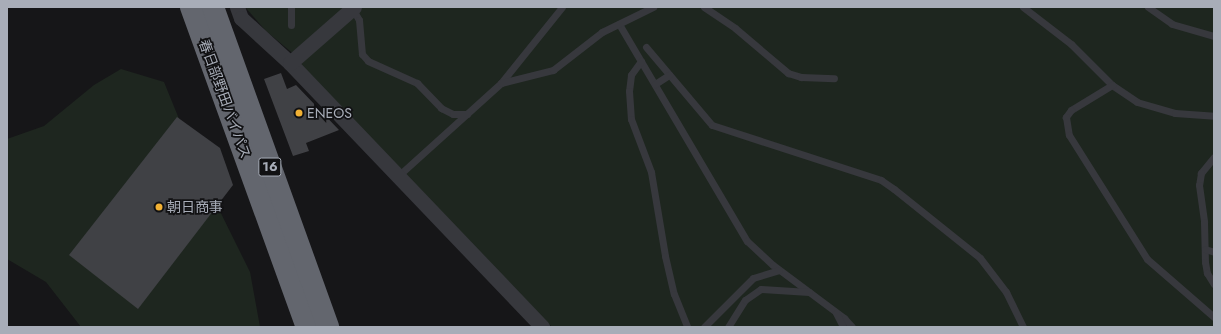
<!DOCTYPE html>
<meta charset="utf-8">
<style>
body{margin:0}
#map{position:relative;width:1221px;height:334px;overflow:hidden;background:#161618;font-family:Jost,"Noto Sans JP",sans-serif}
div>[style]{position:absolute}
.green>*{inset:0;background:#1e261f}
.building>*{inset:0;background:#404145}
.lane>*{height:7px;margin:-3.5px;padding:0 3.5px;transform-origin:3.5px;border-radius:3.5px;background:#37383d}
.street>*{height:15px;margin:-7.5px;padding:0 7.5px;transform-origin:7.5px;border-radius:7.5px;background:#37383d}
.highway>*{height:22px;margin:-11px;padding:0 11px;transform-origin:11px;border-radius:11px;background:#63666e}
.dots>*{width:11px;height:11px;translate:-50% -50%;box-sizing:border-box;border:2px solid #111113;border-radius:50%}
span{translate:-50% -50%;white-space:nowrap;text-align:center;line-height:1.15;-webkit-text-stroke:3.5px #111113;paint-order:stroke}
.shield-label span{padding:1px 3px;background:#111113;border:1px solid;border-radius:3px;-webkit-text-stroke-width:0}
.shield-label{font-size:13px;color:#a8adb8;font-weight:700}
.street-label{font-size:14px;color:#a8adb8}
.poi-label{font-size:14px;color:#a8adb8}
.left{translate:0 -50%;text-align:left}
.frame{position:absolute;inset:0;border:8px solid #a8adb8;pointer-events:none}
</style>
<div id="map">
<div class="green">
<div style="clip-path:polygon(245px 7px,1214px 7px,1214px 327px,552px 327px,302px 67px,302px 61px,266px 31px)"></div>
<div style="clip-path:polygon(121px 69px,164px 82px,202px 175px,250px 272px,260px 327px,81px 327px,46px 282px,7px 259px,7px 139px,44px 126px,94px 85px)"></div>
</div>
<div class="building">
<div style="clip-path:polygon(281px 73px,287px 89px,296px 85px,339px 130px,306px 143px,309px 151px,293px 156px,264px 79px)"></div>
<div style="clip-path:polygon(177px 117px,220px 148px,233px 185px,138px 309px,69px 255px)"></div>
</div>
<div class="lane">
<div style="left:704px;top:7px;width:37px;rotate:34deg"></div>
<div style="left:735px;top:28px;width:70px;rotate:40.3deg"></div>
<div style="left:788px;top:73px;width:14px;rotate:17deg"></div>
<div style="left:801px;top:77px;width:33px;rotate:2deg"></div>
<div style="left:1023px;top:7px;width:61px;rotate:37.6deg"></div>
<div style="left:1071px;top:44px;width:58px;rotate:45deg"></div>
<div style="left:1112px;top:85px;width:30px;rotate:34deg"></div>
<div style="left:1137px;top:102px;width:40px;rotate:16deg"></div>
<div style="left:1175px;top:113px;width:39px;rotate:4deg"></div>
<div style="left:1148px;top:7px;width:29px;rotate:35deg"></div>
<div style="left:1172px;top:24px;width:44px;rotate:15.9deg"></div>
<div style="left:352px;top:8px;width:14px;rotate:60deg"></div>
<div style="left:359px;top:20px;width:34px;rotate:85deg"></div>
<div style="left:362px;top:54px;width:9px;rotate:49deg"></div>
<div style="left:368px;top:61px;width:54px;rotate:24.2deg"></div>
<div style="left:417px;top:83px;width:35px;rotate:46deg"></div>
<div style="left:441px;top:108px;width:13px;rotate:27deg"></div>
<div style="left:453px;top:114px;width:14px"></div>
<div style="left:619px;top:24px;width:252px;rotate:59.5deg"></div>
<div style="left:747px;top:241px;width:35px;rotate:43deg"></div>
<div style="left:773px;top:265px;width:89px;rotate:36.7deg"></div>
<div style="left:844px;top:318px;width:12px;rotate:48deg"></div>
<div style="left:291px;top:25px;width:18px;rotate:-90deg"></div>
<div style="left:646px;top:47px;width:102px;rotate:49.8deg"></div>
<div style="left:712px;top:125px;width:178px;rotate:18deg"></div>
<div style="left:881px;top:180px;width:16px;rotate:35deg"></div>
<div style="left:894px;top:189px;width:110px;rotate:38.7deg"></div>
<div style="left:980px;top:258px;width:43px;rotate:52.6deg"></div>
<div style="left:1006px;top:292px;width:39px;rotate:64deg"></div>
<div style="left:641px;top:61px;width:17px;rotate:126deg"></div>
<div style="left:631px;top:75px;width:16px;rotate:97deg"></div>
<div style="left:629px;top:91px;width:28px;rotate:86deg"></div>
<div style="left:631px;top:119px;width:57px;rotate:69.3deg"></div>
<div style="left:651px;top:172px;width:85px;rotate:80.5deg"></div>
<div style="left:665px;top:256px;width:39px;rotate:77deg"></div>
<div style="left:674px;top:294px;width:35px;rotate:68deg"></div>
<div style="left:501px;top:83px;width:97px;rotate:-51.2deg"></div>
<div style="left:655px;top:84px;width:17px;rotate:-33deg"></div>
<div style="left:1112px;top:85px;width:48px;rotate:148.6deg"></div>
<div style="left:1071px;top:110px;width:9px;rotate:126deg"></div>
<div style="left:1066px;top:117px;width:18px;rotate:81deg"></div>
<div style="left:1069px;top:135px;width:146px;rotate:57.8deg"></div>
<div style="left:1147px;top:259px;width:89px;rotate:40.9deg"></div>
<div style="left:1214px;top:157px;width:21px;rotate:129deg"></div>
<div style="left:1201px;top:173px;width:12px;rotate:99deg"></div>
<div style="left:1199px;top:185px;width:37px;rotate:82deg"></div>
<div style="left:1204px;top:222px;width:40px;rotate:88.6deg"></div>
<div style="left:1205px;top:262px;width:11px;rotate:80deg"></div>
<div style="left:1207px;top:273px;width:13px;rotate:58deg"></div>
<div style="left:398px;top:176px;width:139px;rotate:-42.1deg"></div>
<div style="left:501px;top:83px;width:54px;rotate:-14deg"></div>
<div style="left:553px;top:70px;width:62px;rotate:-37.8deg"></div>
<div style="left:602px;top:32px;width:57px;rotate:-26.1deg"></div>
<div style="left:1205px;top:249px;width:9px;rotate:18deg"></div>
<div style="left:836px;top:313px;width:16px;rotate:63deg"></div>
<div style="left:704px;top:327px;width:69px;rotate:-45deg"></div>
<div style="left:753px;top:278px;width:27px;rotate:-17deg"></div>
<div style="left:728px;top:327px;width:32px;rotate:-58deg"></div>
<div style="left:745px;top:300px;width:19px;rotate:-35deg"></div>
<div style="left:761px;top:289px;width:48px;rotate:3.6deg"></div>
</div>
<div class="street">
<div style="left:237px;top:7px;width:12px;rotate:70deg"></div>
<div style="left:241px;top:18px;width:67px;rotate:42.6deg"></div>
<div style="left:290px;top:63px;width:365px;rotate:46.3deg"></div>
<div style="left:290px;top:63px;width:85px;rotate:-41.2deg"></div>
</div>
<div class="highway">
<div style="left:191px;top:7px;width:340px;rotate:70.1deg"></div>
<div style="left:213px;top:7px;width:340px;rotate:70.2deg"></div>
</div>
<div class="dots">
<div style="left:299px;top:113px;background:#f2b134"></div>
<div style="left:159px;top:207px;background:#f2b134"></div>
</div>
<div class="shield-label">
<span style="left:270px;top:167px">16</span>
</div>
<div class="street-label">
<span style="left:225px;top:99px;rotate:70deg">春日部野田バイパス</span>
</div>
<div class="poi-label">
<span class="left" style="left:307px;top:113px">ENEOS</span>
<span class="left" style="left:167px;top:207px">朝日商事</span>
</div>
<div class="frame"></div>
</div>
